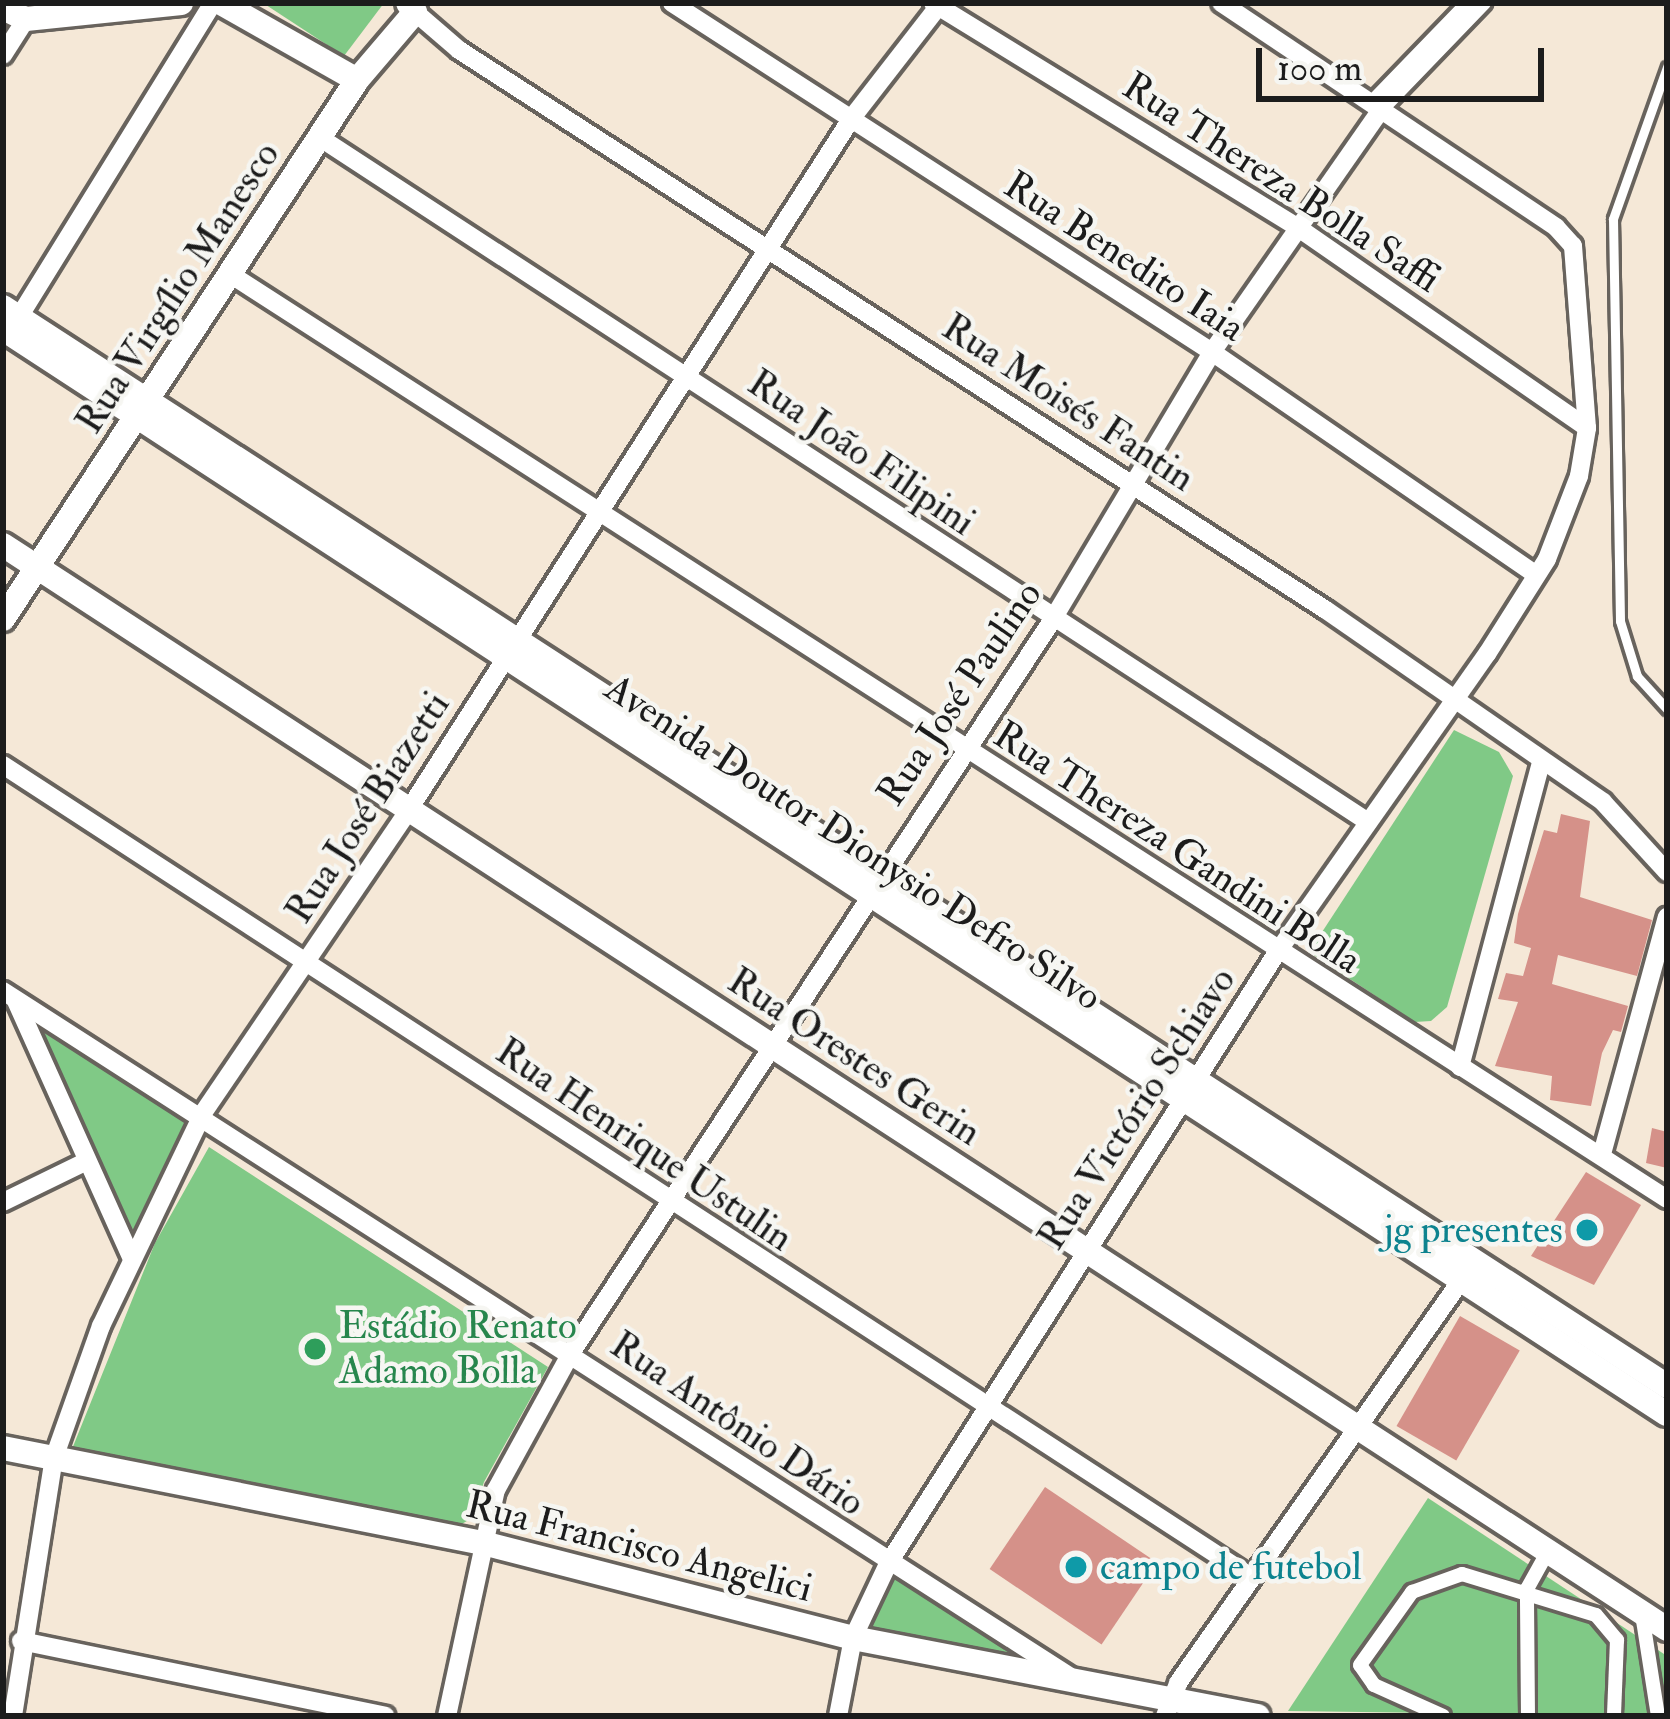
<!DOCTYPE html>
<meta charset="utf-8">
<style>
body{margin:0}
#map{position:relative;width:1670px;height:1719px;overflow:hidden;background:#f5e8d7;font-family:"IM FELL Double Pica",serif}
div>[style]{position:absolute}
.green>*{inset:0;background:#80c986}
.building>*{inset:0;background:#d59189;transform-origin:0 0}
.roads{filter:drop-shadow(3px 0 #68635d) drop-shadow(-3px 0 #68635d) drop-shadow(0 3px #68635d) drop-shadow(0 -3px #68635d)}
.service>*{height:9px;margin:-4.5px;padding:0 4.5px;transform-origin:4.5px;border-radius:4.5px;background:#fff}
.pedestrian>*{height:14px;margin:-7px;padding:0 7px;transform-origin:7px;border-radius:7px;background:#fff}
.minor>*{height:18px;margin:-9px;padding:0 9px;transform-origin:9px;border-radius:9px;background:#fff}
.tertiary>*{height:24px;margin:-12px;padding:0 12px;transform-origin:12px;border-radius:12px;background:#fff}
.dots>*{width:33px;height:33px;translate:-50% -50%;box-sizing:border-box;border:6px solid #f6f6f2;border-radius:50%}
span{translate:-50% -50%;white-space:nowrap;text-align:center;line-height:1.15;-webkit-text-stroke:9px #f6f6f2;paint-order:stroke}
.street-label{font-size:39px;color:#1c1c1c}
.culture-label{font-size:39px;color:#0d838f}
.right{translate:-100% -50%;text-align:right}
.left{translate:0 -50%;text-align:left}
.leisure-label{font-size:39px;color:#27864d}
.frame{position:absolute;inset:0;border:6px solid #1c1c1c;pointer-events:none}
.scale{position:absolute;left:1256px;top:48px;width:288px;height:54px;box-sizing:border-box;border:6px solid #1c1c1c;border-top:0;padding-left:15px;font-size:36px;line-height:42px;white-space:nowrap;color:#1c1c1c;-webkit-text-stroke:9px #f6f6f2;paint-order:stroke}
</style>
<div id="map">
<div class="green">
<div style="clip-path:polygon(263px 3px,384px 3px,344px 56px)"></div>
<div style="clip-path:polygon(1454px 730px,1499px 752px,1513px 776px,1447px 1007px,1431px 1021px,1415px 1022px,1309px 952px)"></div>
<div style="clip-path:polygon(35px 1022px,191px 1124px,130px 1238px)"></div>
<div style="clip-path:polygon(209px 1147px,548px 1367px,484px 1482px,472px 1518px,460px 1525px,72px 1449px,155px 1243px)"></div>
<div style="clip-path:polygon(1428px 1498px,1667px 1656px,1667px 1716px,1288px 1711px)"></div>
<div style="clip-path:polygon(887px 1573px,1050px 1671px,858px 1637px)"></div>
</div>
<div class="building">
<div style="clip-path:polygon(1561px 814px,1590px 821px,1580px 897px,1652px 920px,1637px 976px,1558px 955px,1552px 984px,1628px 1006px,1621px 1032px,1613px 1030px,1602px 1053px,1591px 1106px,1550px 1100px,1552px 1076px,1495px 1066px,1518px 1002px,1498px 999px,1506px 973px,1523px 976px,1531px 948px,1514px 943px,1518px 914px,1544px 830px,1557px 833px)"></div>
<div style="clip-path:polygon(1652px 1128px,1667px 1132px,1667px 1168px,1646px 1163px)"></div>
<div style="clip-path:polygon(1586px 1172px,1641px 1205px,1594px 1285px,1531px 1256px)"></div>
<div style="left:1460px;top:1316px;width:69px;height:127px;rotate:30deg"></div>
<div style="left:1045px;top:1487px;width:135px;height:99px;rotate:34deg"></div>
</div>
<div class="roads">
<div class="service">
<div style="left:1667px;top:67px;width:161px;rotate:109.6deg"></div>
<div style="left:1613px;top:219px;width:402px;rotate:89deg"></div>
<div style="left:1620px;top:621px;width:58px;rotate:72.8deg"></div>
<div style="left:1637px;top:676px;width:45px;rotate:47.7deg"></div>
</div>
<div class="pedestrian">
<div style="left:1371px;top:103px;width:139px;rotate:-45.9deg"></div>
<div style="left:1381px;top:110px;width:149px;rotate:-46.1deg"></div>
<div style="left:1642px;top:1614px;width:103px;rotate:81.1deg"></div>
<div style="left:1443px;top:1716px;width:76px;rotate:-155.8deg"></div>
<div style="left:1374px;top:1685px;width:24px;rotate:-125deg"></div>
<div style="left:1360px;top:1665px;width:90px;rotate:-54.5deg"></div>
<div style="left:1412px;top:1592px;width:53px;rotate:-19.8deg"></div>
<div style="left:1462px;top:1574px;width:140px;rotate:17deg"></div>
<div style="left:1596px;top:1615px;width:33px;rotate:50deg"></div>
<div style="left:1617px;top:1640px;width:76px;rotate:92.3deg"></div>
<div style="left:1528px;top:1716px;width:127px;rotate:-90.5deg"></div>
<div style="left:1527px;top:1589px;width:41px;rotate:-60.9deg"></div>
</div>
<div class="minor">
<div style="left:672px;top:3px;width:643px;rotate:32.87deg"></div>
<div style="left:1212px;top:352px;width:393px;rotate:34.5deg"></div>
<div style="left:933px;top:3px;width:431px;rotate:31.6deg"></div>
<div style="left:1300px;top:229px;width:349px;rotate:34.7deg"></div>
<div style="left:415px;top:12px;width:58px;rotate:40.8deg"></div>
<div style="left:459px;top:50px;width:1032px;rotate:32.86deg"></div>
<div style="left:1326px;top:610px;width:337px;rotate:34.7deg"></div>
<div style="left:1603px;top:802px;width:95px;rotate:47.6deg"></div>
<div style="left:3px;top:55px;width:43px;rotate:-57.4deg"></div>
<div style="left:319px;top:137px;width:1253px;rotate:33.14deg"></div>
<div style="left:230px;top:274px;width:1709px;rotate:32.77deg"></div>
<div style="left:19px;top:317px;width:369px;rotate:-58.3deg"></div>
<div style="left:3px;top:765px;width:1489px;rotate:33.05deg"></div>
<div style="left:3px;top:991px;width:1267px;rotate:32.72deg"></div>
<div style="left:16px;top:1001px;width:283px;rotate:65.8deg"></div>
<div style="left:1460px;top:1067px;width:316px;rotate:-75.1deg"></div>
<div style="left:1602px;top:1154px;width:246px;rotate:-74.7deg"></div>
<div style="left:3px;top:1202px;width:89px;rotate:-26deg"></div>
<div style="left:21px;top:1641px;width:372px;rotate:11.6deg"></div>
<div style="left:13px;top:1716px;width:261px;rotate:-81deg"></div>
<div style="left:54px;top:1458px;width:140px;rotate:-70.4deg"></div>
<div style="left:101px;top:1326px;width:236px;rotate:-64.4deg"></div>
<div style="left:203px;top:1113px;width:365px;rotate:-55.8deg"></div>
<div style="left:408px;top:811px;width:822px;rotate:-57.37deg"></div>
<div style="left:851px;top:119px;width:142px;rotate:-52.2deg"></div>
<div style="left:447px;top:1716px;width:231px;rotate:-77.8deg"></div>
<div style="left:496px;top:1490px;width:156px;rotate:-61.3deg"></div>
<div style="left:571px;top:1353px;width:878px;rotate:-56.71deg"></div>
<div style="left:1053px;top:619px;width:311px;rotate:-59.2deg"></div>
<div style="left:1212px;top:352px;width:295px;rotate:-55.1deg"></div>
<div style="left:838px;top:1716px;width:79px;rotate:-79.1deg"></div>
<div style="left:853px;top:1638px;width:82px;rotate:-64.7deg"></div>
<div style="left:888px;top:1564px;width:723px;rotate:-57.54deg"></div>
<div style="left:1276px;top:954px;width:367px;rotate:-54.9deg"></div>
<div style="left:1487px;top:654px;width:112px;rotate:-57.7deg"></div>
<div style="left:1547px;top:559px;width:89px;rotate:-68.9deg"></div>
<div style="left:1579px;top:476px;width:49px;rotate:-80.5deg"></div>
<div style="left:1587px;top:428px;width:183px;rotate:-94.4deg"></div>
<div style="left:1573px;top:246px;width:25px;rotate:-132deg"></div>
<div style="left:1556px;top:227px;width:403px;rotate:-146.2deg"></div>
<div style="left:1165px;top:1716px;width:35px;rotate:-68deg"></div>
<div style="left:1178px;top:1683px;width:502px;rotate:-54.89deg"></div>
</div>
<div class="tertiary">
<div style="left:221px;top:3px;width:156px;rotate:29.5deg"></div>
<div style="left:3px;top:8px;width:25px;rotate:26deg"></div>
<div style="left:26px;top:19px;width:156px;rotate:-5.9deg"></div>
<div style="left:3px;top:307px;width:1983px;rotate:32.96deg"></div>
<div style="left:3px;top:329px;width:1986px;rotate:33.11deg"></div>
<div style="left:3px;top:545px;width:1986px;rotate:33.08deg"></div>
<div style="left:3px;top:619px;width:645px;rotate:-56.7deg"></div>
<div style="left:357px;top:80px;width:89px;rotate:-49.5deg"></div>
<div style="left:415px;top:12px;width:11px;rotate:-128deg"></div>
<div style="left:3px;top:1448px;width:485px;rotate:11.2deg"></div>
<div style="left:479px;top:1542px;width:386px;rotate:14.4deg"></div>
<div style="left:853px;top:1638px;width:412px;rotate:10.9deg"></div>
</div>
</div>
<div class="dots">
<div style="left:1587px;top:1230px;background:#0f9aa8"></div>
<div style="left:315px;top:1349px;background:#2e9e5b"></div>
<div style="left:1076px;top:1567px;background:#0f9aa8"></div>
</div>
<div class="street-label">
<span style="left:1281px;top:183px;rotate:33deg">Rua Thereza Bolla Saffi</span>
<span style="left:1124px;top:257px;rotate:33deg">Rua Benedito Iaia</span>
<span style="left:178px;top:288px;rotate:-57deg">Rua Virgílio Manesco</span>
<span style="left:1068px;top:403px;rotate:33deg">Rua Moisés Fantin</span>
<span style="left:861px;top:453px;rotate:34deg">Rua João Filipini</span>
<span style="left:960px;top:694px;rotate:-56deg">Rua José Paulino</span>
<span style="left:368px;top:808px;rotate:-57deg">Rua José Biazetti</span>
<span style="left:853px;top:843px;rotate:33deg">Avenida Doutor Dionysio Defro Silvo</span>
<span style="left:1177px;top:848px;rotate:33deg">Rua Thereza Gandini Bolla</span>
<span style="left:854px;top:1057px;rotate:33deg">Rua Orestes Gerin</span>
<span style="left:1137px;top:1109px;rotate:-57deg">Rua Victório Schiavo</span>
<span style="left:644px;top:1145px;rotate:34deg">Rua Henrique Ustulin</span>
<span style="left:737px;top:1424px;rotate:34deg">Rua Antônio Dário</span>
<span style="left:639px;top:1547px;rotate:14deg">Rua Francisco Angelici</span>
</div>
<div class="culture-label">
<span class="right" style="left:1563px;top:1230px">jg presentes</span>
<span class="left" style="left:1100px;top:1567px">campo de futebol</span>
</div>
<div class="leisure-label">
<span class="left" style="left:339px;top:1349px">Estádio Renato<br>Adamo Bolla</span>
</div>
<div class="frame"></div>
<div class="scale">100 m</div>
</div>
